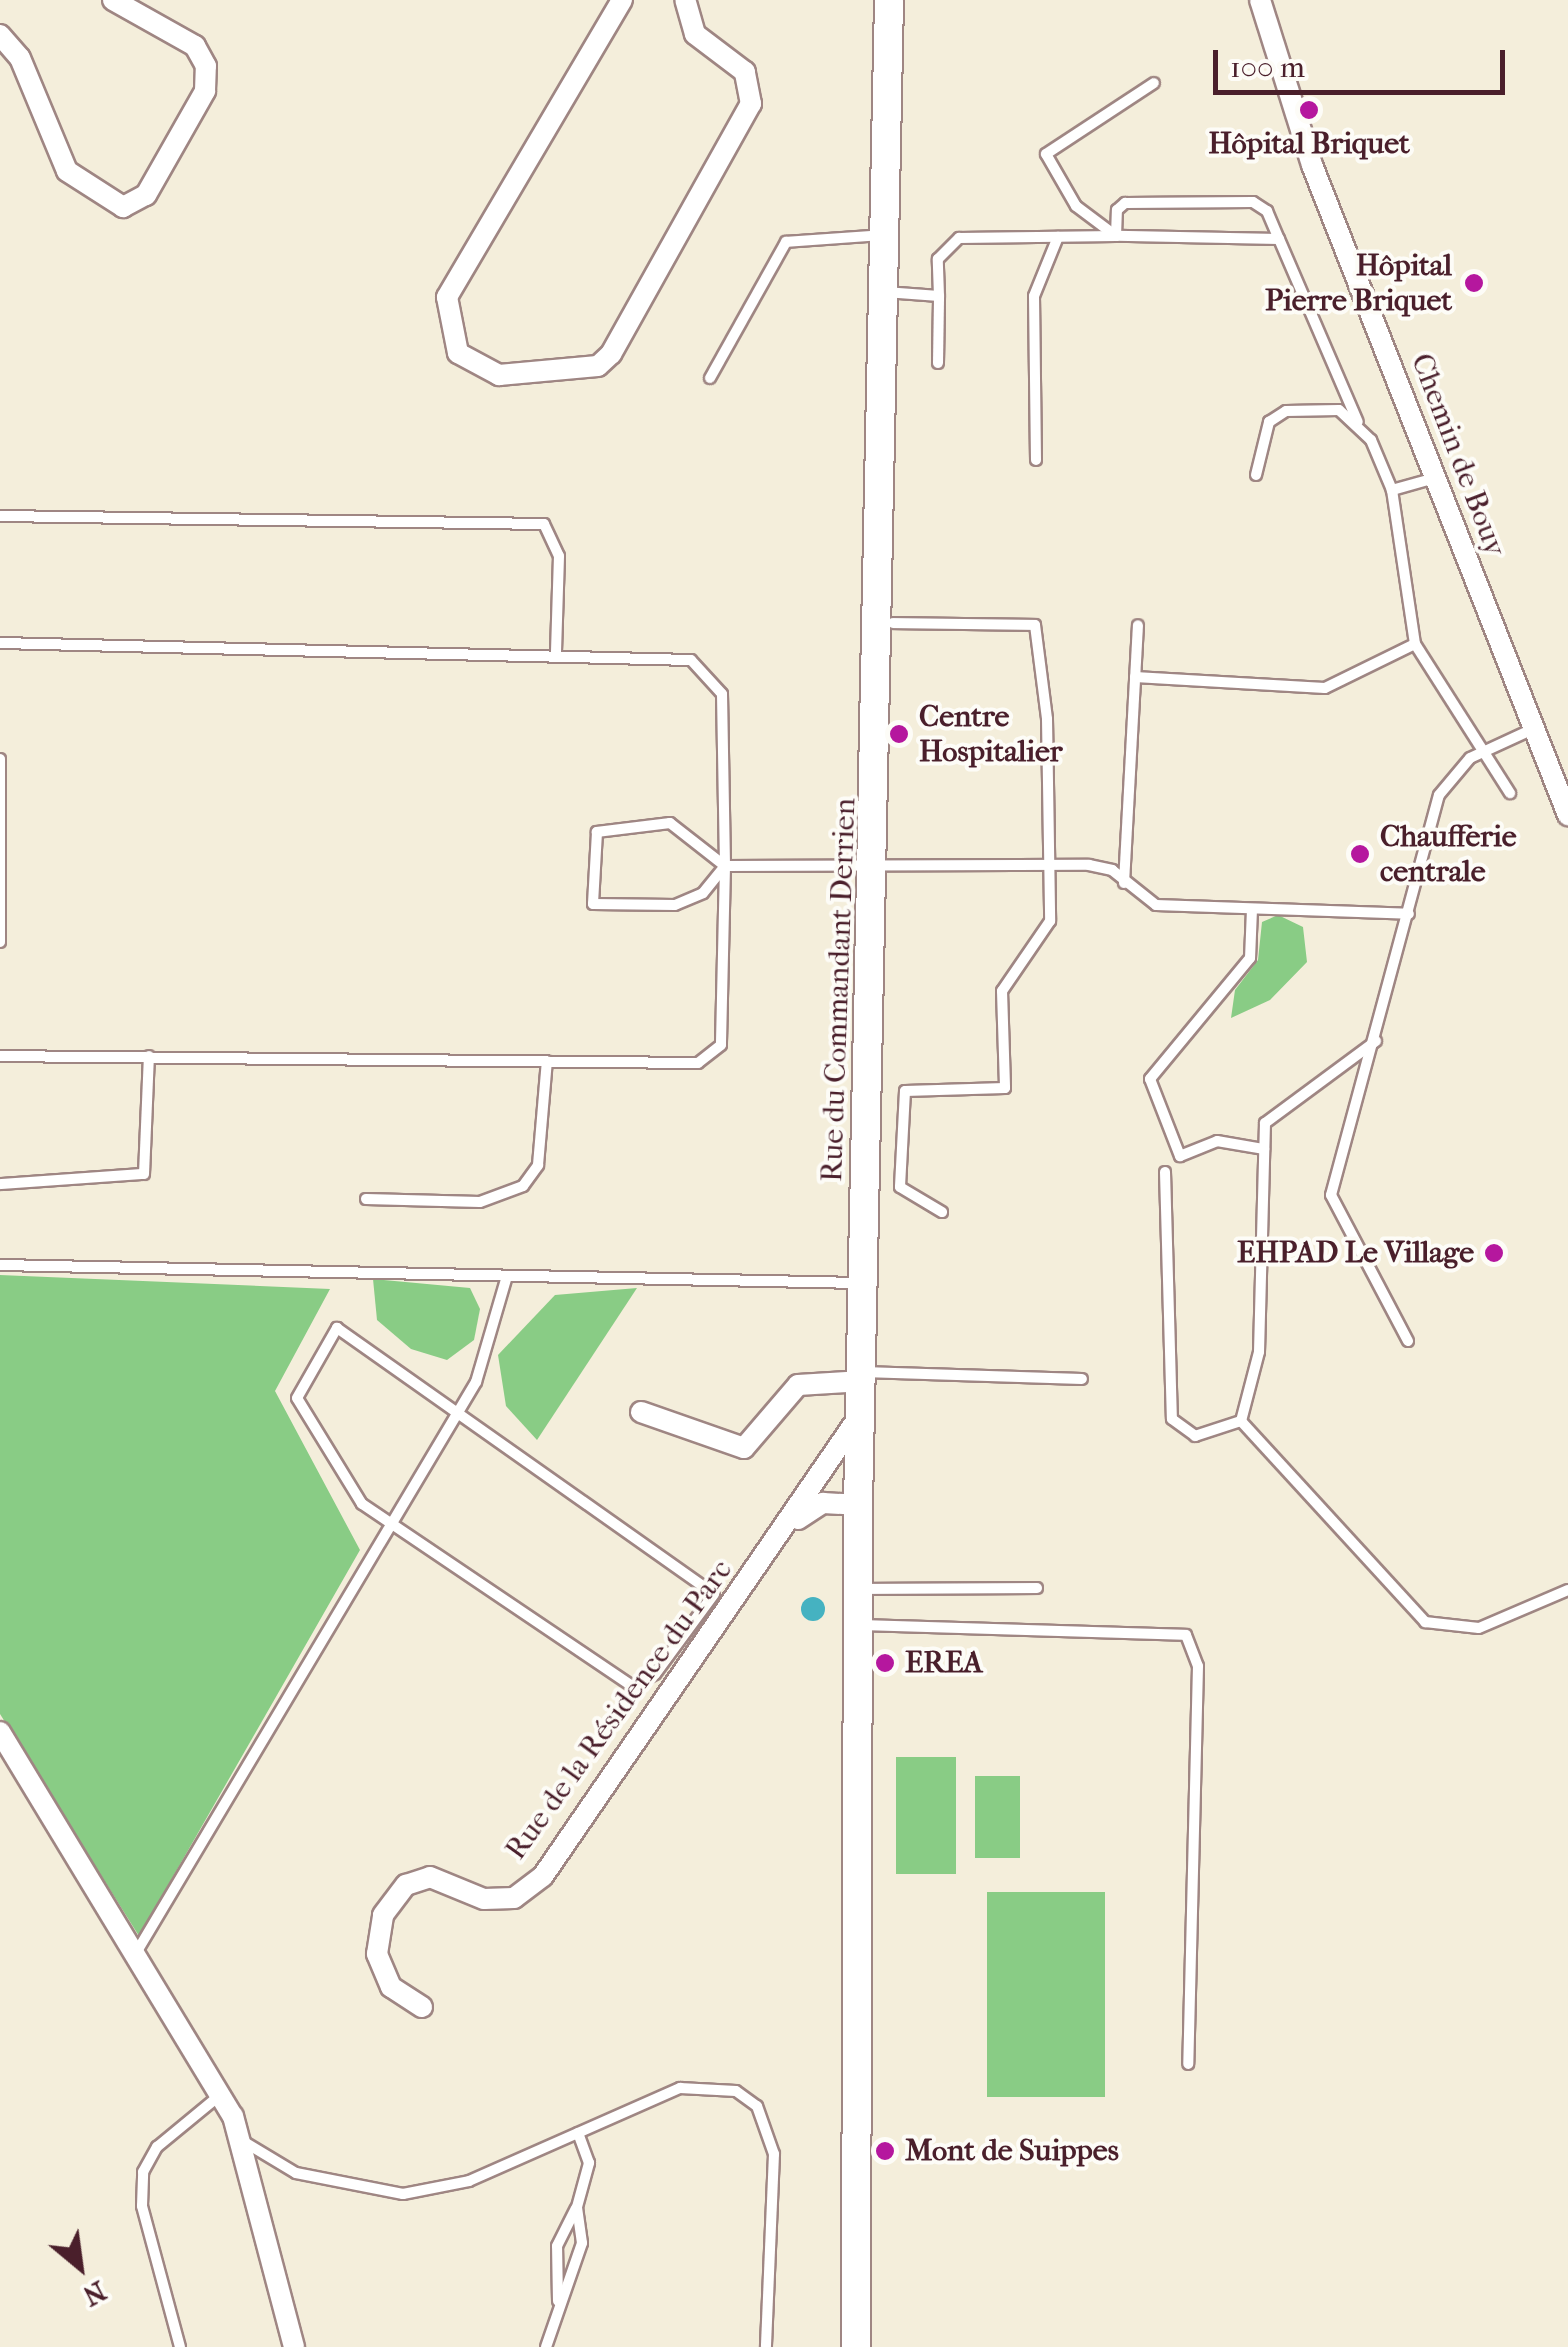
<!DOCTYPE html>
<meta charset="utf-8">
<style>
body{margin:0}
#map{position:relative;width:1568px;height:2347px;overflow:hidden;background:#f4eedb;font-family:"IM FELL French Canon",serif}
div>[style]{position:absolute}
.green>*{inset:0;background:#89cc85;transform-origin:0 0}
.water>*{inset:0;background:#45b2c1}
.round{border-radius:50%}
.roads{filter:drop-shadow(2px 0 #9f8683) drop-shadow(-2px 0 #9f8683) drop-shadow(0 2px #9f8683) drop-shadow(0 -2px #9f8683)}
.lane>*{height:10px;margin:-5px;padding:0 5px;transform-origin:5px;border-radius:5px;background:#fff}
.street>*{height:20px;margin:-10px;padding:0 10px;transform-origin:10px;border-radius:10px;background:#fff}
.secondary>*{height:28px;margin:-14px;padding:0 14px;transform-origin:14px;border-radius:14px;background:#fff}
.dots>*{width:28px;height:28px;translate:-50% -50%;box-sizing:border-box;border:5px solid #fdfcf7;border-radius:50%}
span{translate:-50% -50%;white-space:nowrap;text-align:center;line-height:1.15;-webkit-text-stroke:8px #fdfcf7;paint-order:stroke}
.poi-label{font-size:30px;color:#4a1f2b;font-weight:700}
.right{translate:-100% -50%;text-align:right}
.left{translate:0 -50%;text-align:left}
.street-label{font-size:30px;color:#4a1f2b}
.north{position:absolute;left:30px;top:2217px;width:100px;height:100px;-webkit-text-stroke:8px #fdfcf7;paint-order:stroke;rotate:151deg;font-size:28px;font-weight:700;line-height:40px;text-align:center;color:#4a1f2b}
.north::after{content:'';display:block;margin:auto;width:35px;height:45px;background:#4a1f2b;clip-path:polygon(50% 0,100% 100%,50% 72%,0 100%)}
.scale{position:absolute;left:1213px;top:50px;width:292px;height:45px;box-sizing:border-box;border:5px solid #4a1f2b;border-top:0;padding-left:12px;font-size:30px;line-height:35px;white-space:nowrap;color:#4a1f2b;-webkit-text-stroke:8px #fdfcf7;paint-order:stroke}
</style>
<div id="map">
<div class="green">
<div style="clip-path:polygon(1278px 915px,1303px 927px,1307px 962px,1270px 1000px,1231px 1018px,1235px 990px,1258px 960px,1262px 922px)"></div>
<div style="clip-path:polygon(0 1275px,330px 1289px,275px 1391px,360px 1550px,139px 1936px,0 1714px)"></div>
<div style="clip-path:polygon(373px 1279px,470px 1288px,480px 1309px,474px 1340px,447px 1360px,411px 1349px,377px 1320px)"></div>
<div style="clip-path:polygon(637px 1288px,537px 1440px,506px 1406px,498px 1355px,555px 1295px)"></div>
<div style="left:896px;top:1757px;width:60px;height:117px"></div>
<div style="left:975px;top:1776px;width:45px;height:82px"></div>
<div style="left:1105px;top:1892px;width:205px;height:118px;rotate:90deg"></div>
</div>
<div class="water">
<div class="round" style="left:801px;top:1597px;width:24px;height:24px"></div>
</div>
<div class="roads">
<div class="lane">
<div style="left:1279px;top:239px;width:163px;rotate:-178.9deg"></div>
<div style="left:1116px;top:236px;width:26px;rotate:-88deg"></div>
<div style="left:1117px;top:210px;width:11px;rotate:-41deg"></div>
<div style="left:1125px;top:203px;width:128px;rotate:-0.4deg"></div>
<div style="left:1253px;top:202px;width:17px;rotate:33deg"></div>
<div style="left:1267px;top:211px;width:30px;rotate:67deg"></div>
<div style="left:1279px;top:239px;width:199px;rotate:66.7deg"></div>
<div style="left:885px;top:292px;width:54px;rotate:4.2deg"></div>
<div style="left:939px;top:296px;width:37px;rotate:-92deg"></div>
<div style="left:938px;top:259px;width:30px;rotate:-45deg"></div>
<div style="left:959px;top:238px;width:157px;rotate:-0.7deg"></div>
<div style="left:1116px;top:236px;width:50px;rotate:-143.1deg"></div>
<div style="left:1076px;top:206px;width:60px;rotate:-120deg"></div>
<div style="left:1046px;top:154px;width:129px;rotate:-33.3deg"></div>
<div style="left:938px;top:363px;width:67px;rotate:-89.1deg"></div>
<div style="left:710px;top:378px;width:156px;rotate:-60.8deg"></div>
<div style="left:786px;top:242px;width:98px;rotate:-4.1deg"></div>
<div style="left:1036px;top:460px;width:164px;rotate:-90.7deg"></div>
<div style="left:1034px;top:296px;width:64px;rotate:-67.9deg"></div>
<div style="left:1256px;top:475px;width:55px;rotate:-76.2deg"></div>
<div style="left:1269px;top:422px;width:20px;rotate:-33deg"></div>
<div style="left:1286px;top:411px;width:53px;rotate:-1.1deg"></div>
<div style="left:1339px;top:410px;width:44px;rotate:43.2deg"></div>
<div style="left:1371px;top:440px;width:54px;rotate:67.2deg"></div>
<div style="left:1435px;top:478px;width:45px;rotate:164.4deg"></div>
<div style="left:1392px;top:490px;width:156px;rotate:81.5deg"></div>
<div style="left:1415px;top:644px;width:177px;rotate:57.5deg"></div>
<div style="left:0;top:516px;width:544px;rotate:0.84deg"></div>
<div style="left:544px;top:524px;width:35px;rotate:65deg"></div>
<div style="left:559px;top:556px;width:96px;rotate:91.8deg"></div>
<div style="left:893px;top:623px;width:142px;rotate:0.8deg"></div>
<div style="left:1035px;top:625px;width:95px;rotate:82.7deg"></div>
<div style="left:1047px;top:719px;width:202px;rotate:89.1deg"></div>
<div style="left:1050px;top:921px;width:85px;rotate:124.4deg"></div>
<div style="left:1002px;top:991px;width:97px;rotate:88.2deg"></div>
<div style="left:1005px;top:1088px;width:100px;rotate:178.3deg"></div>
<div style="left:905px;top:1091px;width:96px;rotate:93deg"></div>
<div style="left:900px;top:1187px;width:49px;rotate:30.8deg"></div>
<div style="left:0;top:643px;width:691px;rotate:1.41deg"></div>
<div style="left:691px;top:660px;width:46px;rotate:47.6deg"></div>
<div style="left:722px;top:694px;width:172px;rotate:89deg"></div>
<div style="left:725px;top:866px;width:179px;rotate:91.3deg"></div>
<div style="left:721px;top:1045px;width:29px;rotate:142deg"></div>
<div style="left:698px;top:1063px;width:698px;rotate:-179.43deg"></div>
<div style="left:1135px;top:677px;width:190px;rotate:3.3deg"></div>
<div style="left:1325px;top:688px;width:100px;rotate:-26.1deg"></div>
<div style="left:0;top:759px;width:183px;rotate:90deg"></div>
<div style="left:725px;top:866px;width:70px;rotate:-142deg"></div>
<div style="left:670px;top:823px;width:74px;rotate:173deg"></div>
<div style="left:597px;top:832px;width:72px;rotate:93.2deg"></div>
<div style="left:593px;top:904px;width:82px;rotate:0.7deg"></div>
<div style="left:675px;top:905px;width:30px;rotate:-23deg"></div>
<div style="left:703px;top:893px;width:35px;rotate:-51deg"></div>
<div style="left:725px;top:866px;width:364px;rotate:-0.2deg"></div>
<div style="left:1089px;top:865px;width:24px;rotate:12deg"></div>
<div style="left:1112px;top:870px;width:56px;rotate:38.5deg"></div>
<div style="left:1156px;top:905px;width:253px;rotate:2deg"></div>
<div style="left:1124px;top:883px;width:258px;rotate:-86.9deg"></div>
<div style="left:1252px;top:909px;width:49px;rotate:92.3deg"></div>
<div style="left:1250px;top:958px;width:157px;rotate:129.6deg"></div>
<div style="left:1150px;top:1079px;width:83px;rotate:68.7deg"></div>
<div style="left:1180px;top:1156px;width:40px;rotate:-22deg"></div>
<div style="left:1217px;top:1141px;width:48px;rotate:9.7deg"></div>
<div style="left:1376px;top:1041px;width:138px;rotate:143.5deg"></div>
<div style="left:1265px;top:1123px;width:229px;rotate:91.5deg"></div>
<div style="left:1259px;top:1352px;width:71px;rotate:104.6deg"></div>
<div style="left:1241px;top:1421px;width:273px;rotate:47.5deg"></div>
<div style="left:1425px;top:1622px;width:54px;rotate:6.3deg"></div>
<div style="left:1479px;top:1628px;width:97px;rotate:-23.1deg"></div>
<div style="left:1165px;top:1172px;width:247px;rotate:88.4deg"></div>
<div style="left:1172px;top:1419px;width:29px;rotate:36deg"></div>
<div style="left:1195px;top:1436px;width:48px;rotate:-18.1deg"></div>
<div style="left:0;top:1184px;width:144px;rotate:-4deg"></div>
<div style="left:144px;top:1174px;width:118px;rotate:-87.6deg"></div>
<div style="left:366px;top:1199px;width:114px;rotate:1.5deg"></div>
<div style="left:480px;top:1202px;width:46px;rotate:-20.4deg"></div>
<div style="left:523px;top:1186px;width:26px;rotate:-54deg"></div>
<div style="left:538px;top:1165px;width:104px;rotate:-85.1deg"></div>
<div style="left:0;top:1265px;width:859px;rotate:1.2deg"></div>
<div style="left:337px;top:1328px;width:461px;rotate:35.2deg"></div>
<div style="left:714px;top:1594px;width:99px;rotate:126.4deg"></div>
<div style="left:655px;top:1674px;width:26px;rotate:152deg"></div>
<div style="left:632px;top:1686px;width:326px;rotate:-146deg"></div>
<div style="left:362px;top:1504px;width:124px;rotate:-121.5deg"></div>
<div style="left:297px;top:1398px;width:81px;rotate:-60.3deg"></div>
<div style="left:1408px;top:1341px;width:165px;rotate:-117.8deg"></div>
<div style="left:1331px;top:1195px;width:414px;rotate:-74.9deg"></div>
<div style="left:1439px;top:795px;width:48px;rotate:-50deg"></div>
<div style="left:1470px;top:758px;width:69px;rotate:-24.7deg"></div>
<div style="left:863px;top:1372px;width:219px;rotate:1.8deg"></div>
<div style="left:858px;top:1589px;width:179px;rotate:-0.3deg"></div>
<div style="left:858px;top:1625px;width:328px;rotate:1.7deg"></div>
<div style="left:1186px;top:1635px;width:33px;rotate:69deg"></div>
<div style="left:1198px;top:1666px;width:398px;rotate:91.4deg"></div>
<div style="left:136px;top:1953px;width:665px;rotate:-59.23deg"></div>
<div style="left:476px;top:1382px;width:110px;rotate:-73.7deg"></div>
<div style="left:241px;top:2140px;width:64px;rotate:31deg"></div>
<div style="left:296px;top:2173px;width:109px;rotate:11.1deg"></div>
<div style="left:403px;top:2194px;width:67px;rotate:-11.1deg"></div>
<div style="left:469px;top:2181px;width:231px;rotate:-23.8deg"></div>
<div style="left:680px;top:2088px;width:56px;rotate:3.1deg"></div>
<div style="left:736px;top:2091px;width:26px;rotate:36deg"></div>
<div style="left:757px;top:2106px;width:51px;rotate:70.5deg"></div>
<div style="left:774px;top:2154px;width:193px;rotate:92.4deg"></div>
<div style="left:558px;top:2301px;width:55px;rotate:-91deg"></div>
<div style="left:557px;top:2246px;width:42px;rotate:-63.4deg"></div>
<div style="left:180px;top:2347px;width:146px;rotate:-105.1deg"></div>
<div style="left:142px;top:2206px;width:34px;rotate:-88deg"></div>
<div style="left:143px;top:2172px;width:29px;rotate:-61deg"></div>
<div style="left:157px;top:2147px;width:82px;rotate:-39.5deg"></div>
<div style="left:546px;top:2347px;width:110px;rotate:-70.9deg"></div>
<div style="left:582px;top:2243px;width:36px;rotate:-98deg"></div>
<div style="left:577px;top:2207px;width:46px;rotate:-74.7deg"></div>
<div style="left:589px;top:2163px;width:32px;rotate:-110deg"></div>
</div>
<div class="street">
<div style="left:622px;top:0;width:345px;rotate:120.5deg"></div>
<div style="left:447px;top:297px;width:57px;rotate:78.9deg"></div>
<div style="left:458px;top:353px;width:47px;rotate:28.2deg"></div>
<div style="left:499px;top:375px;width:99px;rotate:-5.2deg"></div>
<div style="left:598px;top:366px;width:18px;rotate:-43deg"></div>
<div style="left:611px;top:354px;width:287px;rotate:-60.8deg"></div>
<div style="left:751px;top:104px;width:33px;rotate:-101deg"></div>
<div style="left:745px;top:72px;width:63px;rotate:-142.8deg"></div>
<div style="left:695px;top:34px;width:35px;rotate:-106deg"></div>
<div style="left:1260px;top:0;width:173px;rotate:72.5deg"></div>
<div style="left:1312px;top:165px;width:699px;rotate:68.5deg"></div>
<div style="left:0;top:35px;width:30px;rotate:49deg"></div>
<div style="left:20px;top:58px;width:122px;rotate:67.4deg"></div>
<div style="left:67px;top:171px;width:67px;rotate:32.7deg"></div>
<div style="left:123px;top:207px;width:26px;rotate:-28deg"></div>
<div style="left:146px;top:195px;width:120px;rotate:-60.4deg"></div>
<div style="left:205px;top:91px;width:25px;rotate:-88deg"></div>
<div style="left:206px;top:66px;width:23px;rotate:-119deg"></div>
<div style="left:195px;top:46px;width:94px;rotate:-150.7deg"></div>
<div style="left:641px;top:1412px;width:109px;rotate:19.3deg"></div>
<div style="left:744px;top:1448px;width:83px;rotate:-49.4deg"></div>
<div style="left:798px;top:1385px;width:65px;rotate:-3.5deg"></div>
<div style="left:798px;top:1519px;width:30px;rotate:-33deg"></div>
<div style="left:823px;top:1503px;width:35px;rotate:3deg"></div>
<div style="left:0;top:1732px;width:449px;rotate:58.8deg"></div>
<div style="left:233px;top:2116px;width:239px;rotate:75.2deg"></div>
<div style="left:422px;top:2007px;width:37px;rotate:-147deg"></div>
<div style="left:391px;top:1987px;width:36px;rotate:-113deg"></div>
<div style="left:377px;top:1954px;width:39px;rotate:-81deg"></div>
<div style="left:383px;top:1915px;width:38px;rotate:-53deg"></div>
<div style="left:406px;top:1885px;width:25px;rotate:-18deg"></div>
<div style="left:430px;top:1877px;width:58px;rotate:22.2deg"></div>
<div style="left:484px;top:1899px;width:30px;rotate:-2deg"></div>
<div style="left:514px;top:1898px;width:36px;rotate:-37deg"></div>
<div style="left:543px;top:1876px;width:556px;rotate:-55.48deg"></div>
</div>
<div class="secondary">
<div style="left:856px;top:2347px;width:842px;rotate:-89.86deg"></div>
<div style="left:858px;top:1505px;width:1505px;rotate:-88.82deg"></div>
</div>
</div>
<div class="dots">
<div style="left:1309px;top:110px;background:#b5179e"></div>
<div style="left:1474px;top:283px;background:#b5179e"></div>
<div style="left:899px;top:734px;background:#b5179e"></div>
<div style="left:1360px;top:854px;background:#b5179e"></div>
<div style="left:1494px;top:1253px;background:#b5179e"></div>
<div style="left:885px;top:1663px;background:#b5179e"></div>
<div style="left:885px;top:2151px;background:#b5179e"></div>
</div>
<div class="poi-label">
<span style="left:1309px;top:144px">Hôpital Briquet</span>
<span class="right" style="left:1452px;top:283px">Hôpital<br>Pierre Briquet</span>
<span class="left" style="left:919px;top:734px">Centre<br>Hospitalier</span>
<span class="left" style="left:1380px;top:854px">Chaufferie<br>centrale</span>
<span class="right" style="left:1474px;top:1253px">EHPAD Le Village</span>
<span class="left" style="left:905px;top:1663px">EREA</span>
<span class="left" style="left:905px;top:2151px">Mont de Suippes</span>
</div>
<div class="street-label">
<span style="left:1458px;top:455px;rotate:69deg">Chemin de Bouy</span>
<span style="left:839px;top:990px;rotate:-88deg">Rue du Commandant Derrien</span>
<span style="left:619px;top:1710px;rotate:-54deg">Rue de la Résidence du Parc</span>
</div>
<div class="north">N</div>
<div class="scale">100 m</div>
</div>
